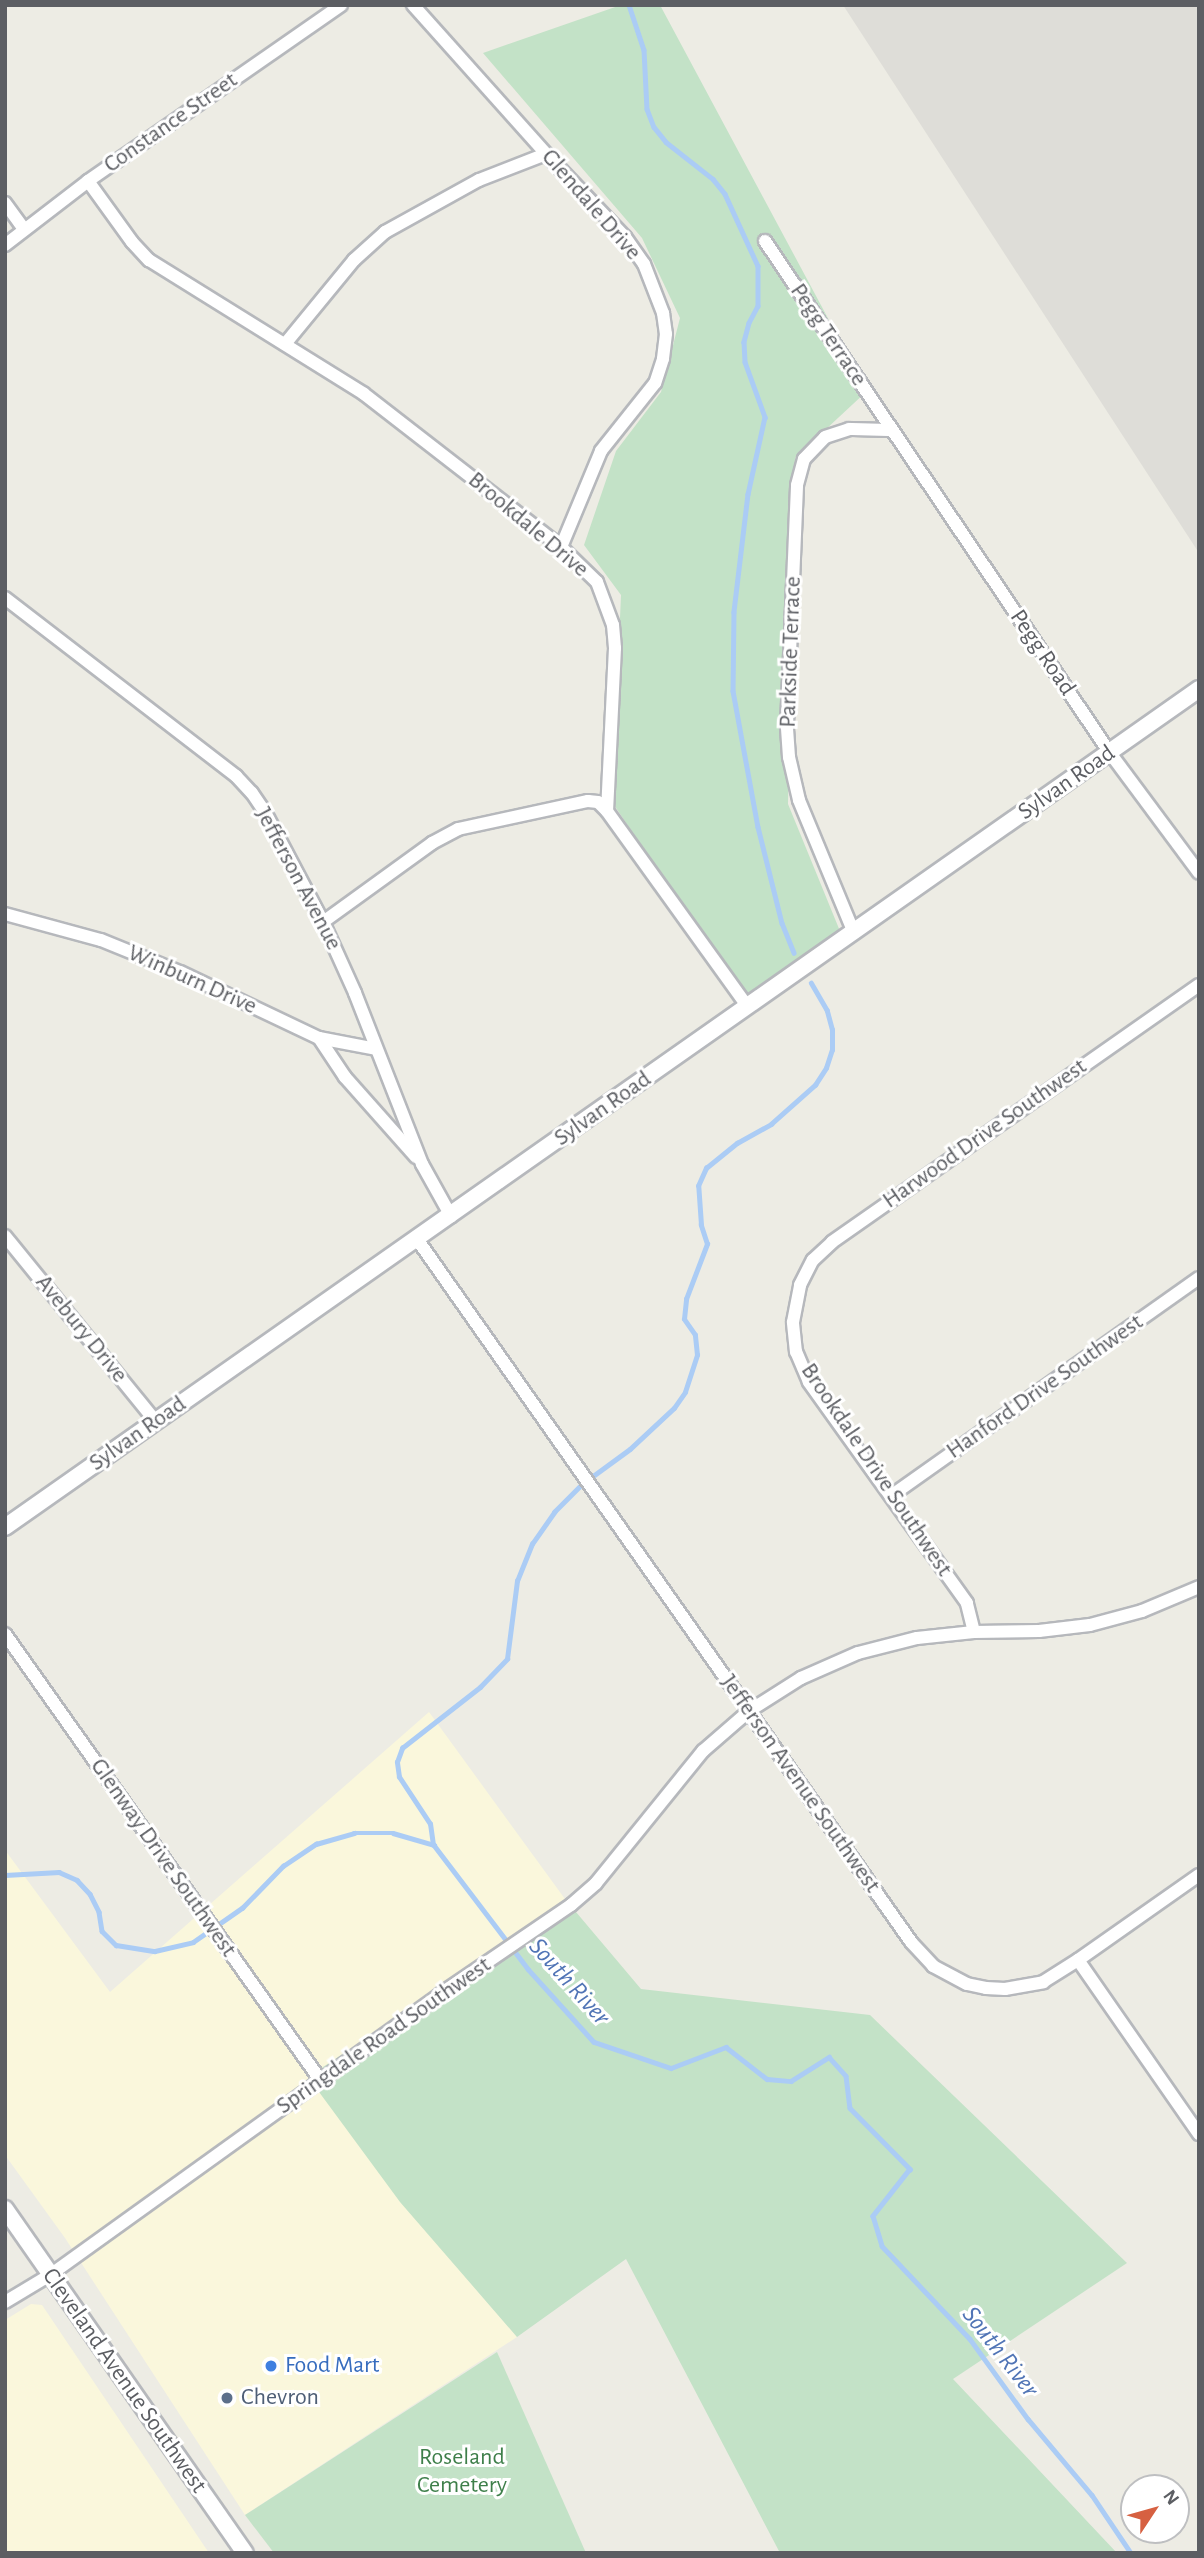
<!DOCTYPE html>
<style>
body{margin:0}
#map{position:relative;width:1204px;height:2558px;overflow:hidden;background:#edece4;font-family:"Alegreya Sans",sans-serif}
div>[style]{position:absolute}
.commercial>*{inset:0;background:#faf7dc}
.industrial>*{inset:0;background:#deddd8}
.green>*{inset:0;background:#c3e2c7}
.stream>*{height:4.5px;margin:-2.25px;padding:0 2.25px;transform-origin:2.25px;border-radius:2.25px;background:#abccf5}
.roads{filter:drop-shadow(2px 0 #b6b8bc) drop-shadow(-2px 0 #b6b8bc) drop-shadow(0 2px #b6b8bc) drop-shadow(0 -2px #b6b8bc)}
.street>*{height:12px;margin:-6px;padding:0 6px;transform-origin:6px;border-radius:6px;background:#fff}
.secondary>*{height:16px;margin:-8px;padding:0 8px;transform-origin:8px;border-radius:8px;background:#fff}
.dots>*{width:19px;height:19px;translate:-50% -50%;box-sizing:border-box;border:4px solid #fff;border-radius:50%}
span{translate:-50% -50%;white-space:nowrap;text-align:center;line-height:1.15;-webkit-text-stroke:6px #fff;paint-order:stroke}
.street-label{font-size:24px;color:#5c5e63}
.shop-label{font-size:24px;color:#366cbe}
.left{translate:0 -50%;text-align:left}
.service-label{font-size:24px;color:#4e5e75}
.park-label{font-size:24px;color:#3e7f4a}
.water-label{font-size:26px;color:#5175b6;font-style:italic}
.frame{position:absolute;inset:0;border:7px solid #5c5e63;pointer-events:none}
.north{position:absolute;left:1120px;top:2474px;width:70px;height:70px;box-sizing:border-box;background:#fff;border:2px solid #bebfc1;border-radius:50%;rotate:54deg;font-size:19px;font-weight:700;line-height:28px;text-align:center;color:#5c5e63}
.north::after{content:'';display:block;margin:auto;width:24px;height:32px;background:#d66041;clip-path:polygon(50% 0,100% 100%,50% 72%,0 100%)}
</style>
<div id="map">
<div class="commercial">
<div style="clip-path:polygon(429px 1712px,565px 1899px,439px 1990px,401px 2202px,517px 2337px,245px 2515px,65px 2238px,5px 2155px,5px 1850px,110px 1992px)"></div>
<div style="clip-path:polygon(31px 2304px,42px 2305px,209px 2553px,5px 2553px,5px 2320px)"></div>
</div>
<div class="industrial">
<div style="clip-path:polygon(843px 5px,1199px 5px,1199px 553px,943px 159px)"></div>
</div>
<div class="green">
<div style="clip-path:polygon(621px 5px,660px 5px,867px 391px,795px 458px,788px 804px,842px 936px,747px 1003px,612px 802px,621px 595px,584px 545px,616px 451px,661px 392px,680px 318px,642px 238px,483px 53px)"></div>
<div style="clip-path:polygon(565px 1899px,641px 1989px,870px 2015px,1127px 2263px,953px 2379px,1117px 2553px,780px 2553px,626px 2259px,517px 2337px,400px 2202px,308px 2077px,439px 1990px)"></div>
<div style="clip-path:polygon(497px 2352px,586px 2553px,274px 2553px,245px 2515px)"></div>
</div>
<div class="stream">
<div style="left:629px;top:5px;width:47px;rotate:71.6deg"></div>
<div style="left:644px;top:50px;width:59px;rotate:87.1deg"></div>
<div style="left:647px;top:109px;width:19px;rotate:69deg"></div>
<div style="left:654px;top:127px;width:19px;rotate:51deg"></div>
<div style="left:666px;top:142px;width:60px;rotate:38.2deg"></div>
<div style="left:713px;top:179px;width:19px;rotate:51deg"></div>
<div style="left:725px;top:194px;width:79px;rotate:65.4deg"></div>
<div style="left:758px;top:266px;width:40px;rotate:90deg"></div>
<div style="left:758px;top:306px;width:19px;rotate:118deg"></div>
<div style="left:749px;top:323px;width:20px;rotate:105deg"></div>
<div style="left:744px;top:342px;width:20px;rotate:87deg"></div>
<div style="left:745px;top:362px;width:59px;rotate:70deg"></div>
<div style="left:765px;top:417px;width:79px;rotate:102.4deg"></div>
<div style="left:748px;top:494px;width:119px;rotate:96.8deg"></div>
<div style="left:734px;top:612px;width:79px;rotate:90.7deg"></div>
<div style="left:733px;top:691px;width:138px;rotate:79.6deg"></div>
<div style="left:758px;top:827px;width:99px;rotate:76deg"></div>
<div style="left:782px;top:923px;width:32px;rotate:68deg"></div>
<div style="left:433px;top:1845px;width:21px;rotate:-98deg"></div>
<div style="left:430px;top:1824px;width:56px;rotate:-123.4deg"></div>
<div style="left:399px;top:1777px;width:15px;rotate:-98deg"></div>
<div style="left:397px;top:1762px;width:15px;rotate:-70deg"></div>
<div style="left:402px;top:1748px;width:99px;rotate:-38deg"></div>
<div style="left:480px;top:1687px;width:39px;rotate:-46deg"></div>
<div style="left:507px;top:1659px;width:79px;rotate:-82.7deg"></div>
<div style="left:517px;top:1581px;width:40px;rotate:-68deg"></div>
<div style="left:532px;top:1544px;width:39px;rotate:-55deg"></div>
<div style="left:554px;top:1512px;width:40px;rotate:-45deg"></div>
<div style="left:582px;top:1484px;width:59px;rotate:-36.1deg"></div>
<div style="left:630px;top:1449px;width:60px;rotate:-43deg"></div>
<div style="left:674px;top:1408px;width:19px;rotate:-55deg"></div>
<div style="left:685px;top:1392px;width:39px;rotate:-72deg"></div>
<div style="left:697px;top:1355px;width:20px;rotate:-96deg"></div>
<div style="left:695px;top:1335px;width:19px;rotate:-125deg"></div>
<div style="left:684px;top:1319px;width:20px;rotate:-84deg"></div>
<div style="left:686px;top:1299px;width:59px;rotate:-69.1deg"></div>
<div style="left:707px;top:1244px;width:20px;rotate:-108deg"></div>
<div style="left:701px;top:1225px;width:39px;rotate:-94deg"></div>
<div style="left:698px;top:1186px;width:20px;rotate:-66deg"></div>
<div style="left:706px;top:1168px;width:40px;rotate:-39deg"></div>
<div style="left:737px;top:1143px;width:39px;rotate:-29deg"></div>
<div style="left:771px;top:1124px;width:59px;rotate:-41.6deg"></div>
<div style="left:815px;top:1085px;width:20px;rotate:-57deg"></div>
<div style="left:826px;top:1068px;width:19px;rotate:-72deg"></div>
<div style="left:832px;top:1050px;width:20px;rotate:-90deg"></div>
<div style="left:832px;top:1030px;width:20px;rotate:-105deg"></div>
<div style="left:827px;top:1011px;width:32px;rotate:-120deg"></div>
<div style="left:5px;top:1875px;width:54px;rotate:-3.2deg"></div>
<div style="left:59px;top:1872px;width:20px;rotate:24deg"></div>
<div style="left:77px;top:1880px;width:19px;rotate:47deg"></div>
<div style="left:90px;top:1894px;width:20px;rotate:63deg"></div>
<div style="left:99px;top:1912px;width:19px;rotate:81deg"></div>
<div style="left:102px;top:1931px;width:20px;rotate:45deg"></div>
<div style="left:116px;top:1945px;width:39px;rotate:9deg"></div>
<div style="left:155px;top:1951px;width:39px;rotate:-13deg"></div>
<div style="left:193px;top:1942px;width:60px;rotate:-34.8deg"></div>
<div style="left:242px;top:1908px;width:59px;rotate:-45.7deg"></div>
<div style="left:283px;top:1866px;width:40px;rotate:-34deg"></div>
<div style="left:316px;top:1844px;width:40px;rotate:-16deg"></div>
<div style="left:354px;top:1833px;width:39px"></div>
<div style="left:393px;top:1833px;width:43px;rotate:16.3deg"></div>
<div style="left:434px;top:1845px;width:156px;rotate:52.8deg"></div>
<div style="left:528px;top:1969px;width:98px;rotate:47.9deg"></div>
<div style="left:594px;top:2042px;width:81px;rotate:18.7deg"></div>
<div style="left:671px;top:2068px;width:59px;rotate:-20.9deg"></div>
<div style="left:726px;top:2047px;width:52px;rotate:38deg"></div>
<div style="left:767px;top:2079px;width:24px;rotate:5deg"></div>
<div style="left:791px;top:2081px;width:45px;rotate:-32.3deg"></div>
<div style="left:829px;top:2057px;width:25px;rotate:48deg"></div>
<div style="left:846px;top:2076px;width:32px;rotate:83deg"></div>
<div style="left:850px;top:2108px;width:86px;rotate:45.5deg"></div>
<div style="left:910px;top:2169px;width:60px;rotate:128.2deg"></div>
<div style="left:873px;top:2216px;width:31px;rotate:73deg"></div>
<div style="left:882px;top:2246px;width:128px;rotate:46.6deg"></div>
<div style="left:970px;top:2339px;width:99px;rotate:54.1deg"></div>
<div style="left:1028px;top:2419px;width:99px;rotate:49.9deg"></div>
<div style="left:1092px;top:2495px;width:70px;rotate:56.1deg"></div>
</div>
<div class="roads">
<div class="street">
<div style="left:413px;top:5px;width:200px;rotate:48.2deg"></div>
<div style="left:546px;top:154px;width:115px;rotate:46.4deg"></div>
<div style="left:625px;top:237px;width:33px;rotate:55deg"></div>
<div style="left:644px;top:264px;width:53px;rotate:68.8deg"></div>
<div style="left:663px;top:313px;width:21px;rotate:82deg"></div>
<div style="left:666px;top:334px;width:25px;rotate:97deg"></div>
<div style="left:663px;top:359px;width:25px;rotate:108deg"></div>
<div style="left:655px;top:383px;width:87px;rotate:128.5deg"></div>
<div style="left:601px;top:451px;width:104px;rotate:112.6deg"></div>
<div style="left:88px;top:181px;width:75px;rotate:54.2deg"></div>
<div style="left:132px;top:242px;width:25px;rotate:47deg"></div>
<div style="left:149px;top:260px;width:253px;rotate:31.9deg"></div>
<div style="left:364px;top:394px;width:249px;rotate:37.8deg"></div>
<div style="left:561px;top:547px;width:50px;rotate:44.2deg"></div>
<div style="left:597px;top:582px;width:46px;rotate:69.6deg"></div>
<div style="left:613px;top:625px;width:23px;rotate:85deg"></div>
<div style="left:615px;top:648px;width:163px;rotate:92.8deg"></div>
<div style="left:607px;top:811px;width:241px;rotate:54.3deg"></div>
<div style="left:5px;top:203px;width:32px;rotate:54deg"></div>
<div style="left:765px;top:241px;width:617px;rotate:56.03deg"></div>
<div style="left:1110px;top:753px;width:149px;rotate:53.4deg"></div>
<div style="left:5px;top:245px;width:105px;rotate:-37.6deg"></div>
<div style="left:88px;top:181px;width:308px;rotate:-34.8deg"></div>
<div style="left:285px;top:344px;width:109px;rotate:-50.6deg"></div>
<div style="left:354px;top:260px;width:42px;rotate:-42.1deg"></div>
<div style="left:385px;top:232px;width:107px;rotate:-29deg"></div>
<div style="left:479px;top:180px;width:72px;rotate:-21.2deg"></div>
<div style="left:5px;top:598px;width:292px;rotate:37.6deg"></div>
<div style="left:236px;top:776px;width:23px;rotate:47deg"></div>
<div style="left:252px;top:793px;width:25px;rotate:56deg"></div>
<div style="left:266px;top:814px;width:122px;rotate:62.2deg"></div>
<div style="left:323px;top:922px;width:78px;rotate:65.7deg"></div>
<div style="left:355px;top:993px;width:184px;rotate:68.6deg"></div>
<div style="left:422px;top:1164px;width:60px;rotate:60.9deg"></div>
<div style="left:5px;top:914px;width:99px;rotate:15.2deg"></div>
<div style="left:101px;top:940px;width:85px;rotate:22.1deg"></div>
<div style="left:180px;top:972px;width:154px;rotate:25.4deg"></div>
<div style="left:319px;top:1038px;width:58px;rotate:10.9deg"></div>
<div style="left:323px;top:922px;width:135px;rotate:-35.9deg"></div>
<div style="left:432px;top:843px;width:30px;rotate:-28deg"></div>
<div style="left:458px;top:829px;width:133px;rotate:-12.2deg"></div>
<div style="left:588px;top:801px;width:10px;rotate:6deg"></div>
<div style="left:598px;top:802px;width:13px;rotate:45deg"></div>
<div style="left:854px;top:933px;width:144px;rotate:-112.5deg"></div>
<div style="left:799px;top:800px;width:44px;rotate:-103.1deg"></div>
<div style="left:789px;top:757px;width:32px;rotate:-94deg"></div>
<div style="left:787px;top:725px;width:240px;rotate:-87.6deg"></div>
<div style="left:797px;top:485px;width:27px;rotate:-75deg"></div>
<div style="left:804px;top:459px;width:30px;rotate:-46deg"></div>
<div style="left:825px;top:437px;width:25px;rotate:-18deg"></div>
<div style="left:849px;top:429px;width:42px;rotate:1.4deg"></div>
<div style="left:319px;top:1038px;width:47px;rotate:56.3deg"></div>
<div style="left:345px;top:1077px;width:107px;rotate:48.4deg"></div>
<div style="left:5px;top:1236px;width:240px;rotate:50.9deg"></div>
<div style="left:417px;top:1239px;width:859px;rotate:54.9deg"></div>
<div style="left:911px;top:1942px;width:33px;rotate:47deg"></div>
<div style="left:933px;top:1966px;width:38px;rotate:28deg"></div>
<div style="left:967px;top:1984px;width:19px;rotate:12deg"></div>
<div style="left:986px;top:1988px;width:19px;rotate:3deg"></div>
<div style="left:1005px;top:1989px;width:39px;rotate:-10deg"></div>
<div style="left:1043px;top:1982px;width:41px;rotate:-32.2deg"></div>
<div style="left:1078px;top:1960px;width:148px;rotate:-35.1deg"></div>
<div style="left:891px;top:1496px;width:377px;rotate:-35.3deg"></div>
<div style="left:974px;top:1632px;width:30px;rotate:-104deg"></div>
<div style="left:967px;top:1603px;width:272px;rotate:-125.6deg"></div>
<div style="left:809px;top:1382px;width:33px;rotate:-113deg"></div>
<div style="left:796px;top:1352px;width:30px;rotate:-96deg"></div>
<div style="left:793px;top:1322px;width:38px;rotate:-79deg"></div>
<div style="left:800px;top:1285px;width:28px;rotate:-63deg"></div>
<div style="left:813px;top:1260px;width:26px;rotate:-43deg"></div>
<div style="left:832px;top:1242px;width:448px;rotate:-35deg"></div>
<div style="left:5px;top:1634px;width:547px;rotate:54.74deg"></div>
<div style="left:1078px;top:1960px;width:212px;rotate:55.2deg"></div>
<div style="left:5px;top:2302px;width:52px;rotate:-31deg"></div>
<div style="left:50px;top:2275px;width:479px;rotate:-35.7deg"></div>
<div style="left:439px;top:1995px;width:160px;rotate:-34.3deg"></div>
<div style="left:571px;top:1905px;width:33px;rotate:-41deg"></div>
<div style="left:596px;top:1883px;width:170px;rotate:-51deg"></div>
<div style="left:703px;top:1751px;width:61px;rotate:-41deg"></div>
<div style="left:749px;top:1711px;width:62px;rotate:-32.4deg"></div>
<div style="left:801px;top:1678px;width:62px;rotate:-23.7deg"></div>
<div style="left:858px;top:1653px;width:61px;rotate:-14.3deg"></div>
<div style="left:917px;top:1638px;width:57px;rotate:-6deg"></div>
<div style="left:974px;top:1632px;width:65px;rotate:-0.9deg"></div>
<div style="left:1039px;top:1631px;width:51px;rotate:-6.7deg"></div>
<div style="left:1090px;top:1625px;width:54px;rotate:-15.1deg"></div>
<div style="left:1142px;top:1611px;width:62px;rotate:-22.8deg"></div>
</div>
<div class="secondary">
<div style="left:5px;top:1527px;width:1459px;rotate:-35.06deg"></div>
<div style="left:5px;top:2209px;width:419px;rotate:55.1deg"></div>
</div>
</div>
<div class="dots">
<div style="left:271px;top:2366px;background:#3f7fe0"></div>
<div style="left:227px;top:2398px;background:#5c6f8a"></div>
</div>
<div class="street-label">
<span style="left:171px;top:123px;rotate:-35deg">Constance Street</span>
<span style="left:591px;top:205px;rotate:49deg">Glendale Drive</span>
<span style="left:828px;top:335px;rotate:56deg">Pegg Terrace</span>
<span style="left:528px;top:525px;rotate:40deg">Brookdale Drive</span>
<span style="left:791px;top:652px;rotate:-88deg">Parkside Terrace</span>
<span style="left:1042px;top:653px;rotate:56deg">Pegg Road</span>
<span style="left:1067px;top:783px;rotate:-35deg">Sylvan Road</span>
<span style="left:298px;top:879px;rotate:62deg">Jefferson Avenue</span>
<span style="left:192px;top:980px;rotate:24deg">Winburn Drive</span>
<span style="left:603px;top:1109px;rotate:-35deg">Sylvan Road</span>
<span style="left:985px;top:1134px;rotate:-35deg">Harwood Drive Southwest</span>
<span style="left:81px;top:1329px;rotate:51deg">Avebury Drive</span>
<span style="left:1045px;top:1387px;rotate:-35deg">Hanford Drive Southwest</span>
<span style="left:138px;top:1434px;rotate:-35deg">Sylvan Road</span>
<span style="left:876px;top:1470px;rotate:56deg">Brookdale Drive Southwest</span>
<span style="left:800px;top:1784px;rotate:55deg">Jefferson Avenue Southwest</span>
<span style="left:163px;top:1858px;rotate:55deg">Glenway Drive Southwest</span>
<span style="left:384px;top:2036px;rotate:-35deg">Springdale Road Southwest</span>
<span style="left:124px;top:2381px;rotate:55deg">Cleveland Avenue Southwest</span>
</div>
<div class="shop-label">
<span class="left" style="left:285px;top:2366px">Food Mart</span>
</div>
<div class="service-label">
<span class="left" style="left:241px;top:2398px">Chevron</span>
</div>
<div class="park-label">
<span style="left:462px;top:2472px">Roseland<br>Cemetery</span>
</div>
<div class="water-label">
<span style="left:569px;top:1982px;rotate:48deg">South River</span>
<span style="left:1000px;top:2352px;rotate:52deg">South River</span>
</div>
<div class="frame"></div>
<div class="north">N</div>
</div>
